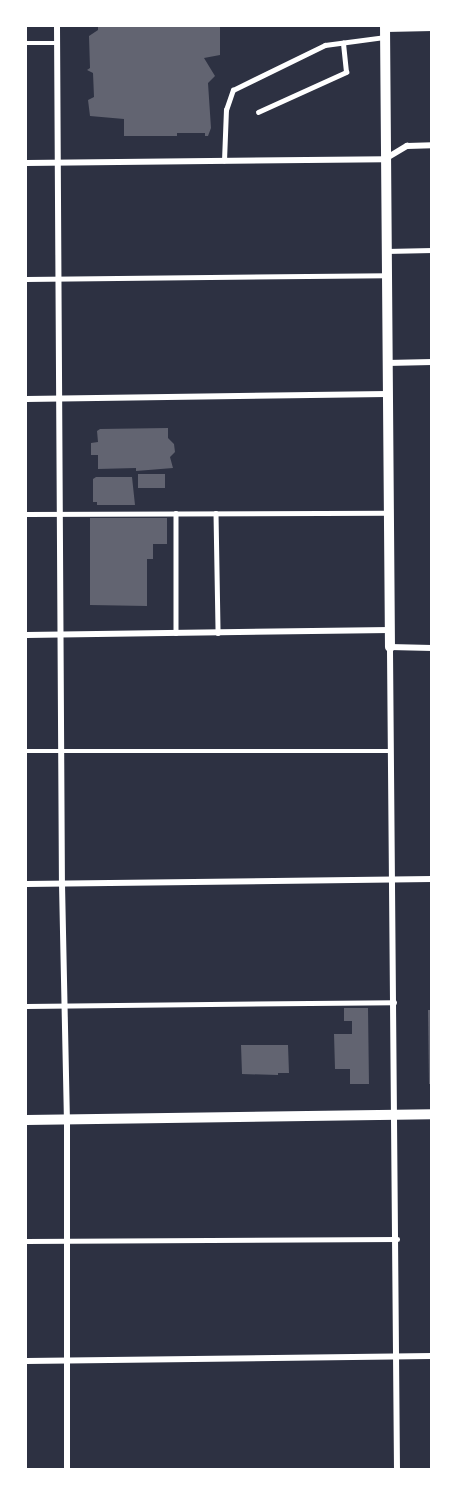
<!DOCTYPE html>
<style>
body{margin:0}
#map{position:relative;width:457px;height:1495px;overflow:hidden;background:#2d3142;font-family:"Archivo Narrow",sans-serif}
div>[style]{position:absolute}
.building>*{inset:0;background:#626471;transform-origin:0 0}
.service>*{height:4.5px;margin:-2.25px;padding:0 2.25px;transform-origin:2.25px;border-radius:2.25px;background:#fff}
.minor>*{height:6px;margin:-3px;padding:0 3px;transform-origin:3px;border-radius:3px;background:#fff}
.tertiary>*{height:10px;margin:-5px;padding:0 5px;transform-origin:5px;border-radius:5px;background:#fff}
span{translate:-50% -50%;white-space:nowrap;text-align:center;line-height:1.15;-webkit-text-stroke:5px #fff;paint-order:stroke}
.frame{position:absolute;inset:0;border:27px solid #fff;pointer-events:none}
</style>
<div id="map">
<div class="building">
<div style="clip-path:polygon(98px 26px,220px 26px,220px 55px,204px 58px,215px 76px,208px 83px,211px 128px,208px 136px,205px 136px,205px 133px,177px 133px,177px 136px,124px 136px,124px 119px,90px 116px,88px 100px,94px 97px,93px 73px,87px 70px,90px 68px,89px 36px,98px 30px)"></div>
<div style="clip-path:polygon(168px 428px,168px 438px,174px 444px,175px 452px,170px 457px,173px 468px,136px 471px,136px 468px,98px 469px,98px 455px,91px 455px,91px 443px,98px 442px,97px 431px,100px 429px)"></div>
<div style="left:138px;top:474px;width:27px;height:14px"></div>
<div style="clip-path:polygon(96px 477px,132px 477px,135px 505px,97px 505px,97px 502px,93px 502px,93px 479px)"></div>
<div style="clip-path:polygon(90px 518px,167px 518px,167px 544px,153px 544px,153px 559px,147px 559px,147px 606px,90px 605px)"></div>
<div style="clip-path:polygon(344px 1008px,368px 1008px,369px 1084px,350px 1084px,350px 1069px,335px 1069px,334px 1034px,352px 1034px,352px 1021px,344px 1021px)"></div>
<div style="clip-path:polygon(428px 1010px,432px 1010px,432px 1084px,429px 1084px)"></div>
<div style="clip-path:polygon(241px 1045px,288px 1045px,289px 1073px,278px 1073px,278px 1075px,242px 1074px)"></div>
</div>
<div class="service">
<div style="left:386px;top:29px;width:46px;rotate:-1.2deg"></div>
<div style="left:26px;top:43px;width:31px"></div>
<div style="left:258px;top:112px;width:97px;rotate:-24.4deg"></div>
<div style="left:346px;top:72px;width:29px;rotate:-96deg"></div>
<div style="left:224px;top:161px;width:51px;rotate:-87.8deg"></div>
<div style="left:226px;top:110px;width:21px;rotate:-71deg"></div>
<div style="left:233px;top:90px;width:102px;rotate:-26.1deg"></div>
<div style="left:325px;top:45px;width:61px;rotate:-7.6deg"></div>
<div style="left:386px;top:251px;width:46px;rotate:-1.2deg"></div>
<div style="left:26px;top:279px;width:361px;rotate:-0.6deg"></div>
<div style="left:176px;top:513px;width:120px;rotate:90deg"></div>
<div style="left:216px;top:513px;width:120px;rotate:89deg"></div>
<div style="left:26px;top:514px;width:362px;rotate:-0.2deg"></div>
<div style="left:26px;top:751px;width:365px"></div>
<div style="left:26px;top:1006px;width:368px;rotate:-0.6deg"></div>
<div style="left:26px;top:1241px;width:371px;rotate:-0.3deg"></div>
</div>
<div class="minor">
<div style="left:57px;top:26px;width:858px;rotate:89.67deg"></div>
<div style="left:62px;top:884px;width:236px;rotate:88.8deg"></div>
<div style="left:67px;top:1120px;width:350px;rotate:90deg"></div>
<div style="left:26px;top:163px;width:359px;rotate:-0.6deg"></div>
<div style="left:385px;top:159px;width:26px;rotate:-31deg"></div>
<div style="left:407px;top:146px;width:25px;rotate:-2deg"></div>
<div style="left:387px;top:363px;width:45px;rotate:-1.3deg"></div>
<div style="left:26px;top:399px;width:361px;rotate:-0.8deg"></div>
<div style="left:26px;top:635px;width:364px;rotate:-0.8deg"></div>
<div style="left:26px;top:884px;width:406px;rotate:-0.7deg"></div>
<div style="left:26px;top:1361px;width:406px;rotate:-0.7deg"></div>
<div style="left:397px;top:1470px;width:823px;rotate:-90.49deg"></div>
<div style="left:390px;top:647px;width:42px;rotate:1.4deg"></div>
</div>
<div class="tertiary">
<div style="left:385px;top:26px;width:621px;rotate:89.54deg"></div>
<div style="left:26px;top:1120px;width:406px;rotate:-0.8deg"></div>
</div>
<div class="frame"></div>
</div>
